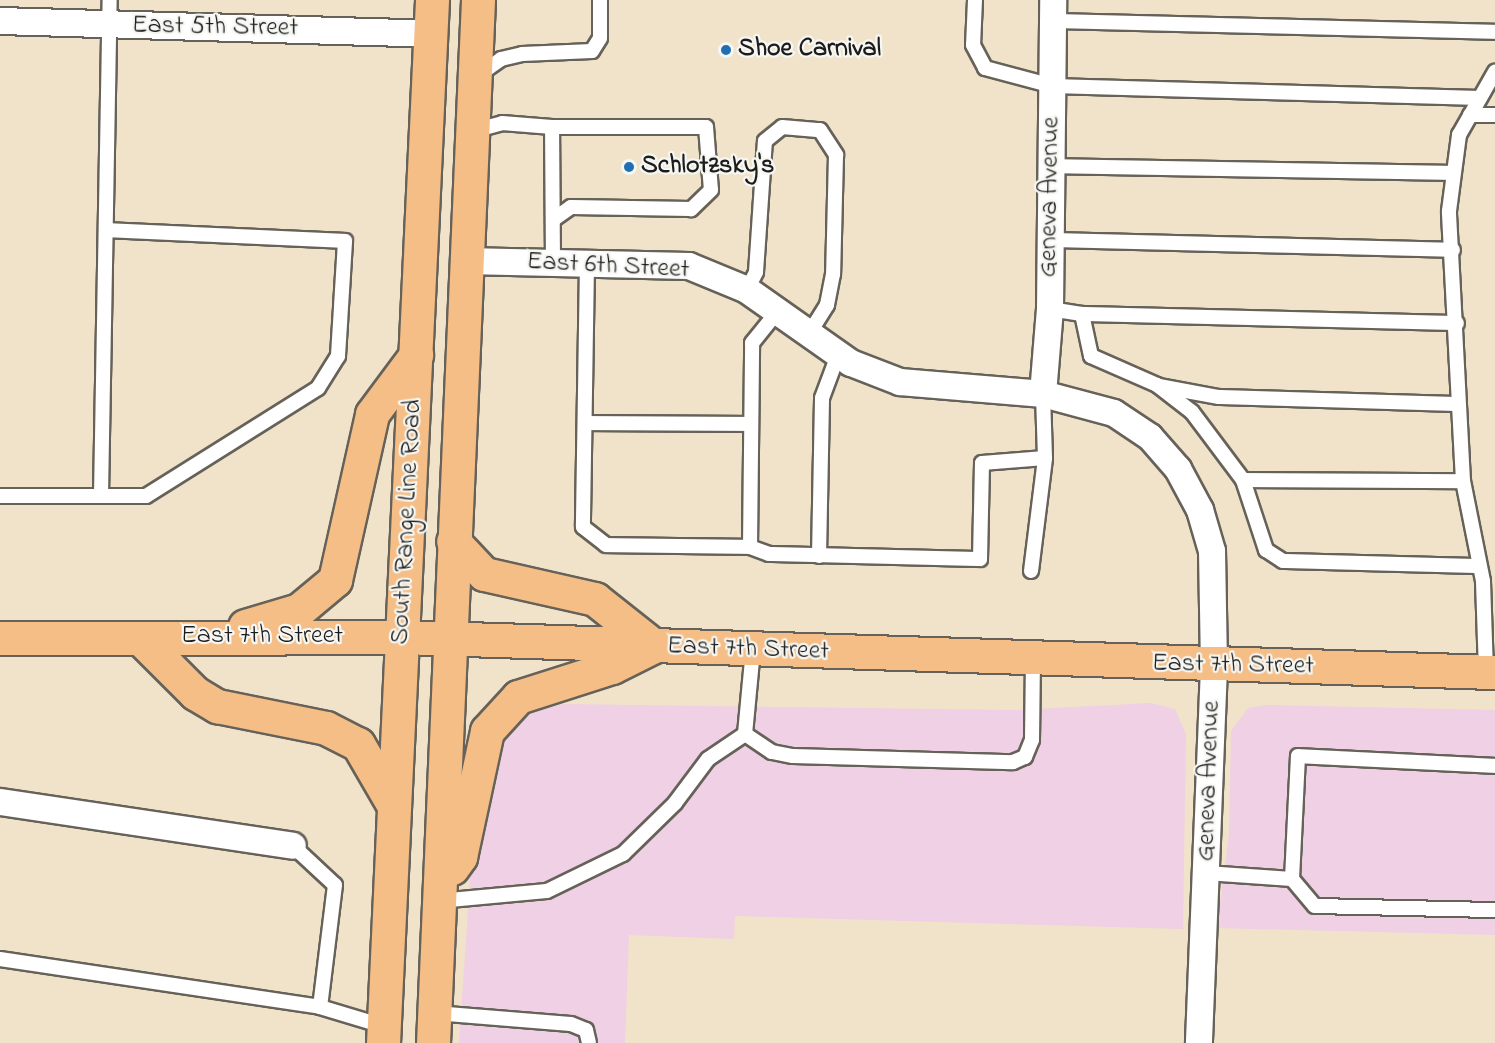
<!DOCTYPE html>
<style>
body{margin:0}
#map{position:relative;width:1495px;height:1043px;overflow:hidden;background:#f0e3c9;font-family:"Indie Flower",sans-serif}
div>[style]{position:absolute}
.built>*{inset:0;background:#f0d0e4}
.roads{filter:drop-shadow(2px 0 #666259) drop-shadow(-2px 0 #666259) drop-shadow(0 2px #666259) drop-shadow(0 -2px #666259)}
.lane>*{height:14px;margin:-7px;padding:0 7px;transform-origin:7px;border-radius:7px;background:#fff}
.street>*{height:26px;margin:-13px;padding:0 13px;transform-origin:13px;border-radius:13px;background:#fff}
.primary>*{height:33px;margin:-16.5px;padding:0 16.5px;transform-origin:16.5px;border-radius:16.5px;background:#f5be86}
.dots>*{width:16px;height:16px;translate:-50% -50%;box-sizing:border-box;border:3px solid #f6f6f2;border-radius:50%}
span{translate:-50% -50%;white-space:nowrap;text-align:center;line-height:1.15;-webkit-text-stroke:4.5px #f6f6f2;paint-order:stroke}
.street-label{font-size:26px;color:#1c1c1c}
.poi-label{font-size:26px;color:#1c1c1c;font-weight:700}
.left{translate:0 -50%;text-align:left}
</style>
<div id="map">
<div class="built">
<div style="clip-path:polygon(1150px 703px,1175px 709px,1186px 734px,1183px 929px,735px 916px,734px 939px,629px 935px,625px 1043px,459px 1043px,471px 865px,496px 745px,520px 714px,564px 704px,1016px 710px)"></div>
<div style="clip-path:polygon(1267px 705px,1495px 710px,1495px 935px,1217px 928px,1229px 834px,1231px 731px,1248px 708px)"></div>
</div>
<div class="roads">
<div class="lane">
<div style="left:975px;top:0;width:45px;rotate:92.5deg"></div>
<div style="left:973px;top:45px;width:26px;rotate:62deg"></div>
<div style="left:985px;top:68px;width:69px;rotate:15deg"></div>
<div style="left:1052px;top:86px;width:428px;rotate:1.6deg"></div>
<div style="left:1052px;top:21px;width:443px;rotate:1.4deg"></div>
<div style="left:477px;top:76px;width:29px;rotate:-35deg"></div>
<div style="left:501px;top:59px;width:22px;rotate:-13deg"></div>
<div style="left:522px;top:54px;width:70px;rotate:-2.5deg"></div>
<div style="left:592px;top:51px;width:15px;rotate:-58deg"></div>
<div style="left:600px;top:38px;width:38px;rotate:-90deg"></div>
<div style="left:1470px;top:115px;width:25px"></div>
<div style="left:473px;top:131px;width:30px;rotate:-15deg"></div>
<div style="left:502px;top:123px;width:50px;rotate:4.6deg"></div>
<div style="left:1051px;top:166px;width:399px;rotate:1deg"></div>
<div style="left:1050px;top:240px;width:403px;rotate:1.4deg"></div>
<div style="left:553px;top:264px;width:137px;rotate:-90.4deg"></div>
<div style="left:552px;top:127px;width:154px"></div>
<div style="left:706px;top:127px;width:63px;rotate:85.5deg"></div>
<div style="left:711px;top:190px;width:28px;rotate:136deg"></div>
<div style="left:691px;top:209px;width:120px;rotate:-179deg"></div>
<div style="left:571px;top:207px;width:19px;rotate:145deg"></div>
<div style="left:587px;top:264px;width:263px;rotate:90.9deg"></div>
<div style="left:583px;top:527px;width:29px;rotate:38deg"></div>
<div style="left:606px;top:545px;width:144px;rotate:0.8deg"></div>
<div style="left:750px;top:547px;width:204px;rotate:-89.4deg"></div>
<div style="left:752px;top:343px;width:40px;rotate:-51deg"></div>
<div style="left:747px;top:290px;width:20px;rotate:-63deg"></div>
<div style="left:756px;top:272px;width:131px;rotate:-86.1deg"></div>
<div style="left:765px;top:141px;width:22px;rotate:-39deg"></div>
<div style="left:782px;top:127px;width:38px;rotate:5deg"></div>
<div style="left:820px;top:130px;width:30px;rotate:57deg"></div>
<div style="left:836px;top:155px;width:119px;rotate:91.4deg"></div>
<div style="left:833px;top:274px;width:32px;rotate:101deg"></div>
<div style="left:827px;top:305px;width:36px;rotate:122deg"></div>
<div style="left:1050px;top:309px;width:32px;rotate:9deg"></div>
<div style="left:1082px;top:314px;width:43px;rotate:77.9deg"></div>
<div style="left:1091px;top:356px;width:72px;rotate:23.7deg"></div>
<div style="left:1157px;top:385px;width:44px;rotate:37.6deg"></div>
<div style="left:1192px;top:412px;width:85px;rotate:53.1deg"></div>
<div style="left:1243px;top:480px;width:74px;rotate:71.8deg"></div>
<div style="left:1266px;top:550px;width:20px;rotate:33deg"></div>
<div style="left:1283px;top:561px;width:195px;rotate:1.5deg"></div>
<div style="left:1082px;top:314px;width:375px;rotate:1.4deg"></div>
<div style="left:1159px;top:386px;width:61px;rotate:10.4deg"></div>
<div style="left:1219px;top:397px;width:238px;rotate:1.7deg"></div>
<div style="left:585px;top:423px;width:166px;rotate:0.3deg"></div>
<div style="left:1243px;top:480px;width:220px;rotate:0.3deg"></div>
<div style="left:101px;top:495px;width:495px;rotate:-89deg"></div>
<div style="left:0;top:496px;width:146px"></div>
<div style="left:146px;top:496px;width:203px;rotate:-32.1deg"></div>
<div style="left:318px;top:388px;width:38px;rotate:-58deg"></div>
<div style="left:338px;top:356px;width:115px;rotate:-86.5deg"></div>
<div style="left:345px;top:241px;width:239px;rotate:-177.4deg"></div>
<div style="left:750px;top:547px;width:20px;rotate:20deg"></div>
<div style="left:769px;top:554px;width:211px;rotate:1.4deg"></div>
<div style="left:980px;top:559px;width:96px;rotate:-88.8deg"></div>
<div style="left:982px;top:463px;width:63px;rotate:-4.5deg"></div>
<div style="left:819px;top:556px;width:158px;rotate:-88.9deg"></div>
<div style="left:822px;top:398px;width:46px;rotate:-69.6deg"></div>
<div style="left:1031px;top:571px;width:114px;rotate:-82.9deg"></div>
<div style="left:1045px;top:458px;width:64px;rotate:-91.8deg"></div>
<div style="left:1486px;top:672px;width:91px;rotate:-91.9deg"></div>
<div style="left:1483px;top:581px;width:102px;rotate:-101.3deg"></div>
<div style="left:1463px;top:481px;width:270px;rotate:-93deg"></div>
<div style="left:1449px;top:211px;width:77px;rotate:-82.5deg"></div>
<div style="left:1459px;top:135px;width:73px;rotate:-60.3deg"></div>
<div style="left:745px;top:734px;width:32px;rotate:34deg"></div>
<div style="left:772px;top:752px;width:21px;rotate:11deg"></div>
<div style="left:793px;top:756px;width:220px;rotate:1.6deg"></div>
<div style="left:1013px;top:762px;width:13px;rotate:-23deg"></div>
<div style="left:1025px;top:757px;width:18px;rotate:-68deg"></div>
<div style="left:1032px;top:740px;width:80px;rotate:-89.3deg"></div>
<div style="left:293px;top:846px;width:57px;rotate:42.9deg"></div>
<div style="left:335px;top:885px;width:123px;rotate:97deg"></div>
<div style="left:1206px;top:873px;width:86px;rotate:4deg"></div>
<div style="left:1292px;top:879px;width:123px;rotate:-87.2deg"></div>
<div style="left:1298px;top:756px;width:197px;rotate:2.9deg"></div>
<div style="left:1292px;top:879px;width:35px;rotate:50deg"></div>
<div style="left:1315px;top:906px;width:180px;rotate:1.3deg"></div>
<div style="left:439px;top:901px;width:108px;rotate:-5.3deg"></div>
<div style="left:547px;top:891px;width:85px;rotate:-26deg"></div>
<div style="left:623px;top:854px;width:73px;rotate:-44.4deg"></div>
<div style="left:675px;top:803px;width:55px;rotate:-53.1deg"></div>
<div style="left:708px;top:759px;width:45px;rotate:-34deg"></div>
<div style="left:745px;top:734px;width:84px;rotate:-84.6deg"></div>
<div style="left:0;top:959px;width:324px;rotate:8.5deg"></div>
<div style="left:320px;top:1007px;width:66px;rotate:16.8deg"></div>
<div style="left:435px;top:1013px;width:136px;rotate:4.6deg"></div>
<div style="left:571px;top:1024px;width:16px;rotate:22deg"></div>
<div style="left:586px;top:1030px;width:13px;rotate:77deg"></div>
</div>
<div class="street">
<div style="left:0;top:21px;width:431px;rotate:1.7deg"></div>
<div style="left:465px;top:261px;width:224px;rotate:1.3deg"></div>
<div style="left:689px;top:266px;width:63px;rotate:22.5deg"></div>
<div style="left:747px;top:290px;width:127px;rotate:35.1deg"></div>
<div style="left:851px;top:363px;width:53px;rotate:21.2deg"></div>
<div style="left:900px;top:382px;width:144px;rotate:4.8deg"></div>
<div style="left:1043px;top:394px;width:73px;rotate:15deg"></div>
<div style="left:1114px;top:413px;width:43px;rotate:33.7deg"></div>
<div style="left:1150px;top:437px;width:43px;rotate:48.8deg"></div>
<div style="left:1178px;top:469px;width:47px;rotate:61.8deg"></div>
<div style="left:1200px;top:510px;width:43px;rotate:73.7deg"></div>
<div style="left:1212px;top:551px;width:116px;rotate:89deg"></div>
<div style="left:1214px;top:667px;width:376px;rotate:92.3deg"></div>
<div style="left:1043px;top:394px;width:85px;rotate:-85.3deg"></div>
<div style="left:1050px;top:309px;width:309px;rotate:-89.4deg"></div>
<div style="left:0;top:802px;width:296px;rotate:8.5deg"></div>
</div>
<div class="primary">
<div style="left:245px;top:626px;width:56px;rotate:-16.5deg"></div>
<div style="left:299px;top:610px;width:47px;rotate:-39.8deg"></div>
<div style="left:335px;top:580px;width:170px;rotate:-77.4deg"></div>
<div style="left:372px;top:414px;width:74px;rotate:-53.3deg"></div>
<div style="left:0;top:638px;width:403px;rotate:-0.1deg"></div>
<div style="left:403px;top:637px;width:1093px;rotate:1.84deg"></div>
<div style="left:140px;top:638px;width:78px;rotate:45deg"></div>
<div style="left:195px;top:693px;width:26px;rotate:31deg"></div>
<div style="left:217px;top:706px;width:111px;rotate:11.4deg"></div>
<div style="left:326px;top:728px;width:36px;rotate:27deg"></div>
<div style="left:358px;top:744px;width:72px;rotate:59.9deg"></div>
<div style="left:452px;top:868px;width:14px;rotate:-54deg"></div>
<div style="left:460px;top:857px;width:129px;rotate:-77.9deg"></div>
<div style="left:487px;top:731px;width:46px;rotate:-47.6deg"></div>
<div style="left:518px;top:697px;width:99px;rotate:-17.7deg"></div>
<div style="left:612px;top:667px;width:47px;rotate:-26.6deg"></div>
<div style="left:654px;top:646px;width:75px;rotate:-141.5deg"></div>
<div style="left:595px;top:599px;width:114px;rotate:-167.3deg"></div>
<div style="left:484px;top:574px;width:45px;rotate:-133.2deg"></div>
<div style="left:383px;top:1043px;width:1044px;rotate:-87.31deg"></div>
<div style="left:433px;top:1043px;width:1044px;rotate:-87.53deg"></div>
</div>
</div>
<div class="dots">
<div style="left:726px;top:50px;background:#1f6fb2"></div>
<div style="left:629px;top:167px;background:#1f6fb2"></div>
</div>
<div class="street-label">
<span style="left:215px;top:28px;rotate:1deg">East 5th Street</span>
<span style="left:1051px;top:197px;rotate:-89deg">Geneva Avenue</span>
<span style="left:608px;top:267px;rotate:3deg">East 6th Street</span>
<span style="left:408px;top:522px;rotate:-87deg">South Range Line Road</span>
<span style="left:262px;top:637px">East 7th Street</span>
<span style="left:748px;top:650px;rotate:2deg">East 7th Street</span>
<span style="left:1233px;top:666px;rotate:1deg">East 7th Street</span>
<span style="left:1210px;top:781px;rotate:-88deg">Geneva Avenue</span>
</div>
<div class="poi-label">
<span class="left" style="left:738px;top:50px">Shoe Carnival</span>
<span class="left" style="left:641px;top:167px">Schlotzsky's</span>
</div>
</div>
